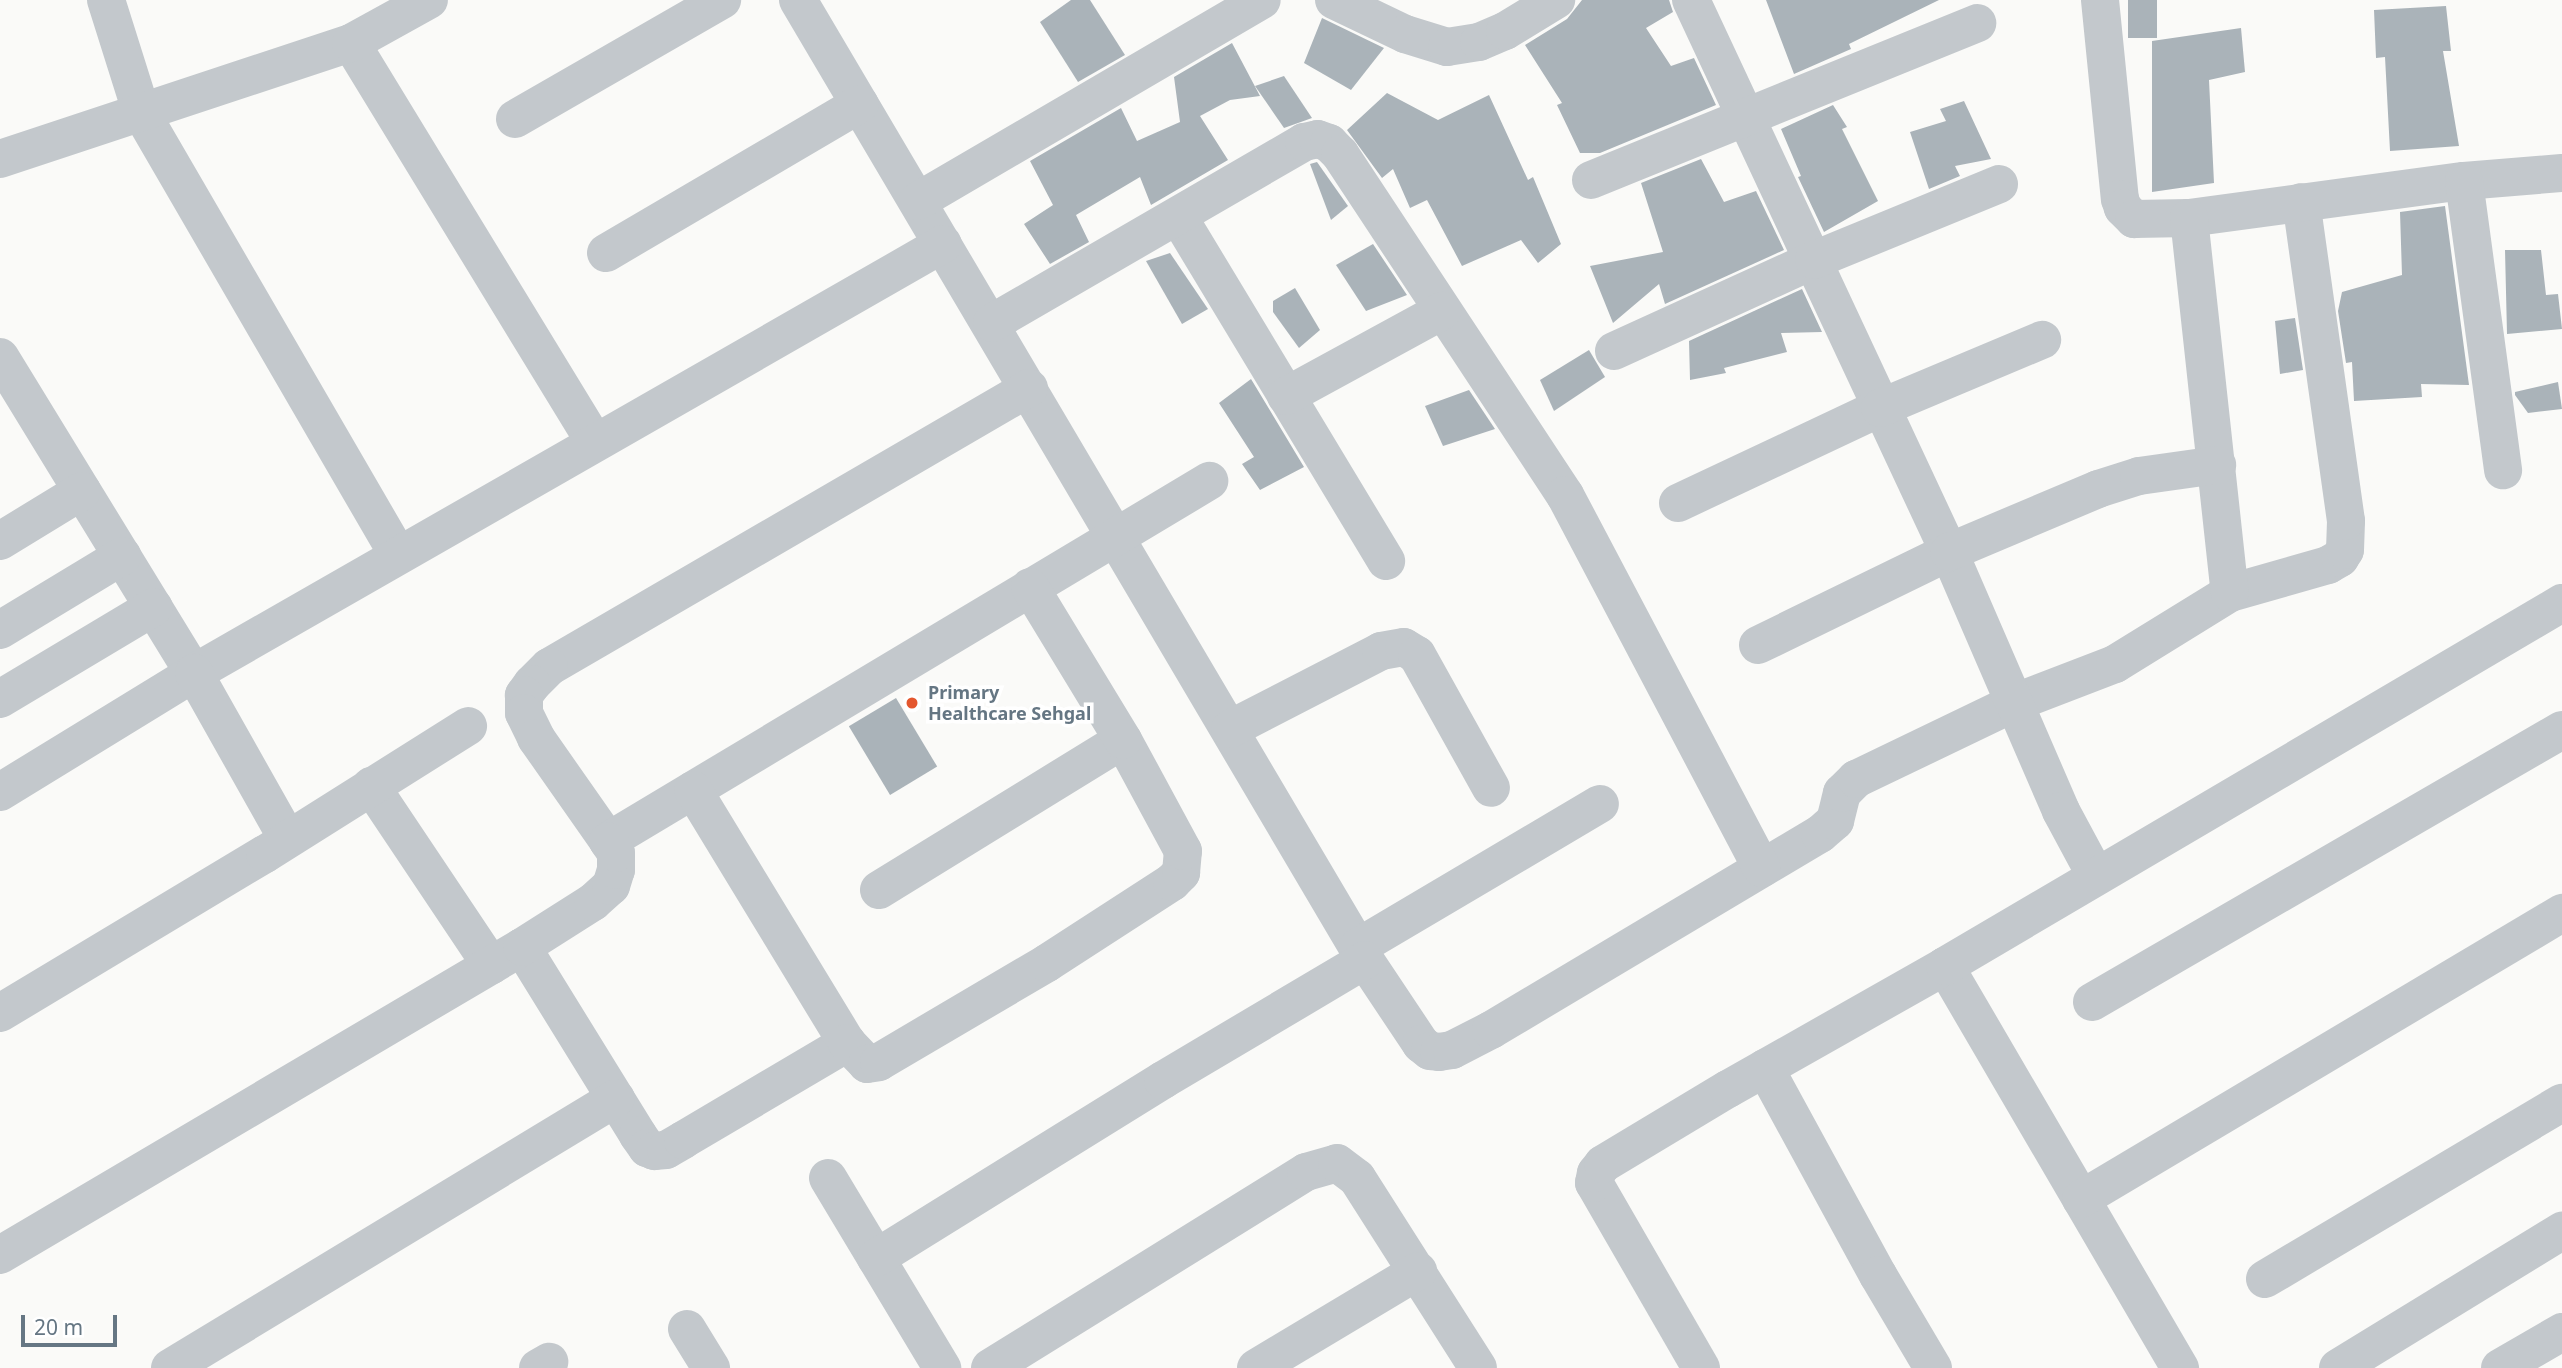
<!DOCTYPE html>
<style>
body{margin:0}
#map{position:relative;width:2562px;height:1368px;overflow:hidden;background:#fafaf8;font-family:"Noto Sans",sans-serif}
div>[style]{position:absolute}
.building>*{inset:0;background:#aab3b9;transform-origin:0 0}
.minor>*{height:38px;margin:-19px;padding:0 19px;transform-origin:19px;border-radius:19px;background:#c3c8cc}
.tertiary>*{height:38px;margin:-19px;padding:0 19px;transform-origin:19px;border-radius:19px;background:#c3c8cc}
.dots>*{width:19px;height:19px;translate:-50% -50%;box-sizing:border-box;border:4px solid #fff;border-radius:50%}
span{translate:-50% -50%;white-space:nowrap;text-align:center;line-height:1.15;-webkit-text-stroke:7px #fff;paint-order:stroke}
.poi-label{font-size:18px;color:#657683;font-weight:700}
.left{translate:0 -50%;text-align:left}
.scale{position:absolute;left:21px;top:1315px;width:96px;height:32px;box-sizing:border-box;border:4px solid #657683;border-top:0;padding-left:9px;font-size:21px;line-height:24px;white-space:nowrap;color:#657683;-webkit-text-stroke:5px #fff;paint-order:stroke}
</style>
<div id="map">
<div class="building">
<div style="clip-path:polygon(1071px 0,1090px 0,1125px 55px,1078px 82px,1040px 22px)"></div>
<div style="clip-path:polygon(1582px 0,1669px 0,1673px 12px,1646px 28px,1671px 66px,1694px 58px,1716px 105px,1600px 153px,1580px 153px,1557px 105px,1562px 103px,1525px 45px,1567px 19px)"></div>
<div style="clip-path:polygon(1766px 0,1939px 0,1849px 44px,1851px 49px,1794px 74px)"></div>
<div style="left:2128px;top:0;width:29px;height:38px"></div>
<div style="clip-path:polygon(2446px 6px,2451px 51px,2443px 51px,2459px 146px,2390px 151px,2385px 57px,2376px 58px,2374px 10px)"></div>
<div style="clip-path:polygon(1322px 18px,1384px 48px,1351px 90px,1304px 63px)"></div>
<div style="clip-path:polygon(2241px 28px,2245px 72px,2209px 80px,2214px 183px,2152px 192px,2152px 41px)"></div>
<div style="clip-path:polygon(1232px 43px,1260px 96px,1230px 100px,1200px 116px,1228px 160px,1151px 205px,1140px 177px,1076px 215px,1089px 242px,1050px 264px,1024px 224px,1053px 205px,1030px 161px,1121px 108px,1137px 141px,1180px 122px,1174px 77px)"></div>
<div style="clip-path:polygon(1284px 76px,1312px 118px,1284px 128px,1255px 86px)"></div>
<div style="clip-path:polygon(1387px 93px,1438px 120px,1489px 95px,1528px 180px,1533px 177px,1561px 244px,1538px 263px,1521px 240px,1462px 266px,1427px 200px,1410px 208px,1393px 169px,1382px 178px,1347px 130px)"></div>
<div style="clip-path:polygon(1964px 101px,1991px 159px,1955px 166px,1960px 176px,1929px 189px,1910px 132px,1946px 121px,1940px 109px)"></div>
<div style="clip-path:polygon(1833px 105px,1847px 127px,1842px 129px,1878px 201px,1824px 232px,1798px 177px,1801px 176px,1781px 129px)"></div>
<div style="clip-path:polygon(1701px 159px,1724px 202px,1756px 191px,1784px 250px,1665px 304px,1659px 284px,1613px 323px,1590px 266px,1663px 252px,1641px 183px)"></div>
<div style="clip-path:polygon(1317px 162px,1348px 206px,1331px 220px,1310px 164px)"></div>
<div style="clip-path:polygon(2445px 206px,2469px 385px,2421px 384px,2422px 397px,2354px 401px,2352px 362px,2346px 363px,2338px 311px,2342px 292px,2402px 275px,2400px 212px)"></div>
<div style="clip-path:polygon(1373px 244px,1407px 295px,1366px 311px,1336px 265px)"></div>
<div style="clip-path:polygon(2505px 250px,2541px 250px,2546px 295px,2558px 294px,2562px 329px,2507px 334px)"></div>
<div style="clip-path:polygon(1170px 253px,1208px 309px,1182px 324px,1146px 261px)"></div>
<div style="clip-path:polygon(1295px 288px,1320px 330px,1299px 348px,1273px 312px,1273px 301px)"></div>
<div style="clip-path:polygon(1802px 289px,1822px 332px,1781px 333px,1787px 352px,1724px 368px,1726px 373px,1690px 380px,1689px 341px)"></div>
<div style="clip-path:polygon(2295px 318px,2303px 370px,2280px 374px,2275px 321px)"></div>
<div style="clip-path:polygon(1589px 350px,1605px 377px,1554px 411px,1540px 380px)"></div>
<div style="clip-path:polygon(1251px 379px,1304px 467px,1260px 490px,1242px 464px,1254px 457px,1219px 403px)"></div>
<div style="clip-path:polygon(2558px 382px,2562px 409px,2528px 413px,2515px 395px,2515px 392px)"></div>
<div style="clip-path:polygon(1469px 390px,1495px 429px,1443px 446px,1425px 406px)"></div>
<div style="left:896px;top:698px;width:80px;height:55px;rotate:59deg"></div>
</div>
<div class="minor">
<div style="left:106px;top:0;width:120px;rotate:72.5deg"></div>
<div style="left:142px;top:114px;width:510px;rotate:59.86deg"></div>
<div style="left:798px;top:0;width:1115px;rotate:59.43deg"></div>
<div style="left:1365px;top:960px;width:101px;rotate:56.3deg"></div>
<div style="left:1421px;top:1044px;width:11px;rotate:38deg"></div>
<div style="left:1430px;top:1051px;width:9px;rotate:6deg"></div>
<div style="left:1439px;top:1052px;width:13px;rotate:-9deg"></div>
<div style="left:1452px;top:1050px;width:44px;rotate:-27.1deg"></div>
<div style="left:1491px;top:1030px;width:383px;rotate:-30.8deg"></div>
<div style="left:1820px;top:834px;width:20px;rotate:-41deg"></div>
<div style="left:1835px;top:821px;width:29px;rotate:-76deg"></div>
<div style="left:1842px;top:793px;width:20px;rotate:-45deg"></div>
<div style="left:1856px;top:779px;width:178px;rotate:-25.7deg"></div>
<div style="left:2016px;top:702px;width:106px;rotate:-21deg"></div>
<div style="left:2115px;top:664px;width:135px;rotate:-31.7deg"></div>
<div style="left:2230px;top:593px;width:102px;rotate:-15.9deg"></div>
<div style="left:2328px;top:565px;width:14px;rotate:-30deg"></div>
<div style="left:2340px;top:558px;width:9px;rotate:-58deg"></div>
<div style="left:2345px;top:550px;width:29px;rotate:-88deg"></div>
<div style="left:2346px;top:521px;width:322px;rotate:-98deg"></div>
<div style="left:1691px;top:0;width:609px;rotate:64.95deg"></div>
<div style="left:1949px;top:552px;width:282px;rotate:66.6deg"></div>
<div style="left:2061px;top:811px;width:74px;rotate:61.7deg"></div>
<div style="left:2100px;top:0;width:200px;rotate:84.3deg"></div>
<div style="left:2120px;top:199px;width:9px;rotate:72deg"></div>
<div style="left:2123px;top:208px;width:16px;rotate:45deg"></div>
<div style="left:2134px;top:219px;width:55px;rotate:-1deg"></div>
<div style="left:2189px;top:218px;width:277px;rotate:-7.7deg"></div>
<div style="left:2464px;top:181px;width:98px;rotate:-4.7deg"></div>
<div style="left:351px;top:43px;width:468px;rotate:58.6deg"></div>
<div style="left:515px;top:119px;width:239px;rotate:-29.9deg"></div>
<div style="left:0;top:159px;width:370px;rotate:-18.3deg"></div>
<div style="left:351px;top:43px;width:89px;rotate:-28.9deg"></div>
<div style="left:1591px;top:180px;width:417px;rotate:-22.1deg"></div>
<div style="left:2464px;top:181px;width:292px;rotate:82.3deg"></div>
<div style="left:918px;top:201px;width:398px;rotate:-30.3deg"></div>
<div style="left:1178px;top:216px;width:403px;rotate:58.9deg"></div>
<div style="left:2189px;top:218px;width:377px;rotate:83.8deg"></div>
<div style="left:606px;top:253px;width:294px;rotate:-30.4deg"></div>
<div style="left:992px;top:323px;width:361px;rotate:-30.1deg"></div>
<div style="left:1304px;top:142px;width:14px;rotate:-12deg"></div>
<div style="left:1318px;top:139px;width:12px;rotate:20deg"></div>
<div style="left:1329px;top:143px;width:16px;rotate:45deg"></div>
<div style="left:1340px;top:154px;width:409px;rotate:56.6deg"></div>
<div style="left:1565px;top:495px;width:422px;rotate:62.2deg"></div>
<div style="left:1614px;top:351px;width:220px;rotate:-24.5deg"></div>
<div style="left:1814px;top:260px;width:200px;rotate:-22.3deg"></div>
<div style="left:0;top:357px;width:371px;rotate:58.5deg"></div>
<div style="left:194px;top:673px;width:863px;rotate:-29.8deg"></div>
<div style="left:1029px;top:388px;width:555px;rotate:149.83deg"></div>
<div style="left:549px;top:667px;width:24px;rotate:135deg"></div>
<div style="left:532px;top:684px;width:14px;rotate:126deg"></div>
<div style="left:524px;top:695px;width:18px;rotate:90deg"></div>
<div style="left:524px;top:713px;width:28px;rotate:64deg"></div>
<div style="left:536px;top:738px;width:126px;rotate:55deg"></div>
<div style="left:608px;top:841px;width:701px;rotate:-30.92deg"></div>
<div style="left:1286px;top:396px;width:178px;rotate:-28.6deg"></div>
<div style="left:1678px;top:503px;width:223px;rotate:-25.2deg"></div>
<div style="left:1880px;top:408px;width:176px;rotate:-22.8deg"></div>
<div style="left:0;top:541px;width:96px;rotate:-31.4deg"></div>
<div style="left:0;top:630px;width:143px;rotate:-31.2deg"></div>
<div style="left:1758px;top:645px;width:212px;rotate:-26deg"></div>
<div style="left:1949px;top:552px;width:162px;rotate:-22.9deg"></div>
<div style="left:2098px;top:489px;width:43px;rotate:-17.6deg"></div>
<div style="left:2139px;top:476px;width:79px;rotate:-8deg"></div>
<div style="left:0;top:699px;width:179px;rotate:-30.9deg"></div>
<div style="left:1230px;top:729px;width:170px;rotate:-27.3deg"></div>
<div style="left:1381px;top:651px;width:23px;rotate:-10deg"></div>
<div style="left:1404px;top:647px;width:15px;rotate:32deg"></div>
<div style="left:1417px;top:655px;width:152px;rotate:60.9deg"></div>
<div style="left:371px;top:786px;width:216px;rotate:56.2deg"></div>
<div style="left:0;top:792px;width:228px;rotate:-31.5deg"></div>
<div style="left:194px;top:673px;width:189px;rotate:60.6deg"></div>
<div style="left:879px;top:890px;width:286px;rotate:-31.6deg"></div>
<div style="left:522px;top:947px;width:221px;rotate:58.3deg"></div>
<div style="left:638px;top:1135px;width:16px;rotate:55deg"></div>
<div style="left:647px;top:1148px;width:8px;rotate:23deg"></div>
<div style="left:654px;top:1151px;width:12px;rotate:-5deg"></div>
<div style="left:666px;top:1150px;width:20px;rotate:-30deg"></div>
<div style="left:683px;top:1140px;width:191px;rotate:-30.6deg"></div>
<div style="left:847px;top:1043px;width:296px;rotate:-121.3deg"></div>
<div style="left:1358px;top:947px;width:281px;rotate:-30.6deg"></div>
<div style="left:1945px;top:966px;width:466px;rotate:59.7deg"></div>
<div style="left:2092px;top:1002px;width:543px;rotate:-30.06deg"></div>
<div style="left:0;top:1013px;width:309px;rotate:-31deg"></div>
<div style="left:265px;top:854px;width:240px;rotate:-32.2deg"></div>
<div style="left:847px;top:1043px;width:29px;rotate:46deg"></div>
<div style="left:867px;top:1064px;width:12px;rotate:-9deg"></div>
<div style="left:879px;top:1062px;width:195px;rotate:-30.5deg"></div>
<div style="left:1047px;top:963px;width:149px;rotate:-32.9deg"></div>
<div style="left:1172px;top:882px;width:13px;rotate:-45deg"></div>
<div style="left:1181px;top:873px;width:22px;rotate:-85deg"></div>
<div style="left:1183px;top:851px;width:126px;rotate:-118.4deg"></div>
<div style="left:1123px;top:740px;width:179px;rotate:-121.3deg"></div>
<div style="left:1765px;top:1068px;width:236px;rotate:61.4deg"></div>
<div style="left:1878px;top:1275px;width:108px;rotate:59.4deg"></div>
<div style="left:828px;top:1178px;width:222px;rotate:59deg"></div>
<div style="left:2081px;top:1199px;width:560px;rotate:-30.74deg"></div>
<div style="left:0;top:1255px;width:606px;rotate:-30.54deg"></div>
<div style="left:522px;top:947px;width:84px;rotate:-32.4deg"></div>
<div style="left:593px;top:902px;width:24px;rotate:-42deg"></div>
<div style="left:611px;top:886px;width:17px;rotate:-73deg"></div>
<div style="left:616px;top:870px;width:17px;rotate:-90deg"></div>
<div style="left:616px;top:853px;width:14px;rotate:-124deg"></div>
<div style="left:876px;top:1258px;width:338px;rotate:-31.8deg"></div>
<div style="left:1163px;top:1080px;width:235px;rotate:-30.7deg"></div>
<div style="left:2265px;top:1279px;width:345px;rotate:-30.7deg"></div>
<div style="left:687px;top:1329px;width:46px;rotate:58.4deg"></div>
<div style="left:170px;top:1368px;width:521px;rotate:-31.19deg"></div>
<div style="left:538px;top:1368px;width:13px;rotate:-29deg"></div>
<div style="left:990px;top:1368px;width:372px;rotate:-31.8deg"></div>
<div style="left:1306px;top:1172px;width:32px;rotate:-16deg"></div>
<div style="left:1337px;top:1163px;width:25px;rotate:37deg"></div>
<div style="left:1357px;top:1178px;width:225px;rotate:57.5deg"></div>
<div style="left:1256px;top:1368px;width:189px;rotate:-30.9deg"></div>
<div style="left:1701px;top:1368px;width:214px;rotate:-120deg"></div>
<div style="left:1594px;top:1183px;width:10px;rotate:-79deg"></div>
<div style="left:1596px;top:1173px;width:11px;rotate:-52deg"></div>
<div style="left:1603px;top:1164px;width:146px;rotate:-31deg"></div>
<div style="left:1728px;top:1089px;width:249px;rotate:-29.5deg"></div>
<div style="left:1945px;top:966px;width:716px;rotate:-30.47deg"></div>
<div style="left:2338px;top:1368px;width:263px;rotate:-31.5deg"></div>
<div style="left:2500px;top:1368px;width:72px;rotate:-30.1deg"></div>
</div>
<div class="tertiary">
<div style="left:1334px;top:0;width:79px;rotate:25.6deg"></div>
<div style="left:1405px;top:34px;width:44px;rotate:17.2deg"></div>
<div style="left:1447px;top:47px;width:32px;rotate:-9deg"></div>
<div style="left:1479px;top:42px;width:28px;rotate:-23deg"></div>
<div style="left:1505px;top:31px;width:60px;rotate:-31.3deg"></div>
</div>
<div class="dots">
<div style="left:912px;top:703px;background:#e4572e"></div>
</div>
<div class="poi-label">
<span class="left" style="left:928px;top:703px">Primary<br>Healthcare Sehgal</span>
</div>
<div class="scale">20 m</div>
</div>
